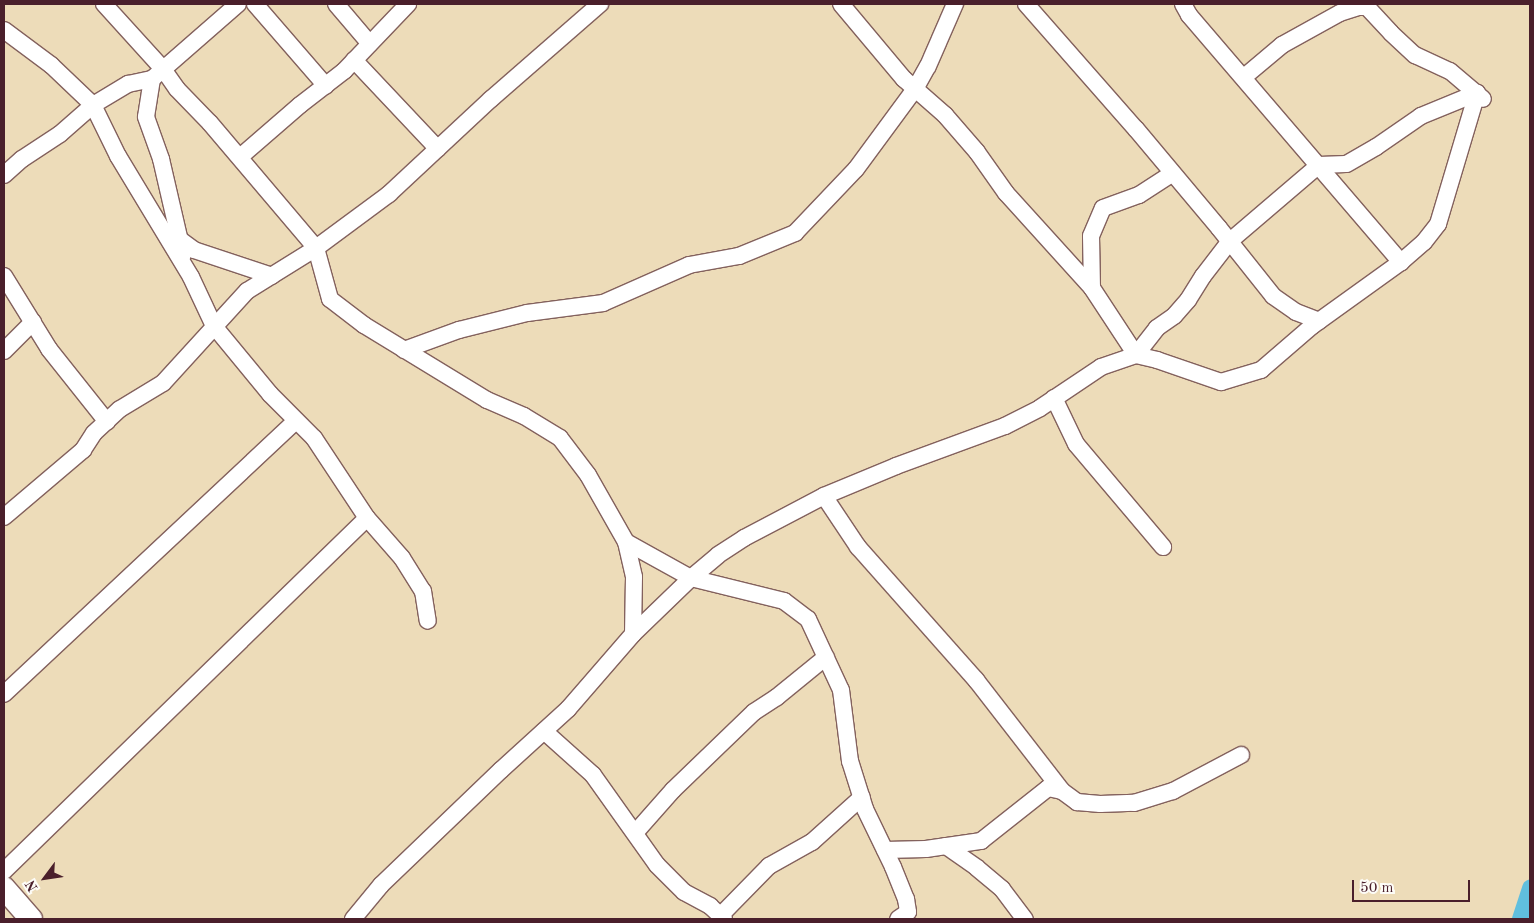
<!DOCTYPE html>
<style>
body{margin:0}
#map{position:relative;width:1534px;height:923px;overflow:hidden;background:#eddcb9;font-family:"Old Standard TT",serif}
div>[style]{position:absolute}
.canal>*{height:16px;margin:-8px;padding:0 8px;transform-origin:8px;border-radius:8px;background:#60bfde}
.roads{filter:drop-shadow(1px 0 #83615d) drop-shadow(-1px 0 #83615d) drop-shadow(0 1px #83615d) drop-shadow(0 -1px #83615d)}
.street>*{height:16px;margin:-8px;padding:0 8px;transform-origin:8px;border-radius:8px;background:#fff}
.secondary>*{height:22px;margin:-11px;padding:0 11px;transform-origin:11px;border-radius:11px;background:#fff}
span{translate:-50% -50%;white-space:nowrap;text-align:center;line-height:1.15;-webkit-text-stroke:4.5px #fdfcf7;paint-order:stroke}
.frame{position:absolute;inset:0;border:5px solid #4a1f2b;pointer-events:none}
.north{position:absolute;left:20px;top:853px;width:50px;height:50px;-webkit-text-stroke:4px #fdfcf7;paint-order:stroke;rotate:239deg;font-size:14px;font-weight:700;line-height:20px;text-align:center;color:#4a1f2b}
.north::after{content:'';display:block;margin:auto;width:18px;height:22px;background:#4a1f2b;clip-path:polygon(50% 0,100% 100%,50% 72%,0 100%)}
.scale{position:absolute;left:1352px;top:880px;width:118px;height:22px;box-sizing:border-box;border:2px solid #4a1f2b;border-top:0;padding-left:6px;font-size:15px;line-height:18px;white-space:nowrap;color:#4a1f2b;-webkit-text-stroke:4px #fdfcf7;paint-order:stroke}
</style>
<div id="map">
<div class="canal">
<div style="left:1520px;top:919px;width:33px;rotate:-72deg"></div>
</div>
<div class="roads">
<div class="street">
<div style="left:104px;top:4px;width:88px;rotate:47.8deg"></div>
<div style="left:163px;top:69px;width:24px;rotate:55deg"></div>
<div style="left:177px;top:89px;width:47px;rotate:45.9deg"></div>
<div style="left:210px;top:123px;width:164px;rotate:49.7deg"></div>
<div style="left:316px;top:248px;width:53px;rotate:74.6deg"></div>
<div style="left:330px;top:299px;width:43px;rotate:37.4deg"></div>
<div style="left:364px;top:325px;width:144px;rotate:31.4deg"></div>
<div style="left:487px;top:400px;width:40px;rotate:23.4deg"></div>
<div style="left:524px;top:416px;width:42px;rotate:31.4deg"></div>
<div style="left:560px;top:438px;width:46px;rotate:52.9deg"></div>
<div style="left:588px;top:475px;width:77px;rotate:60.4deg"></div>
<div style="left:626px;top:542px;width:36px;rotate:77deg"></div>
<div style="left:634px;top:577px;width:57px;rotate:91deg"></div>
<div style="left:255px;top:4px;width:108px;rotate:49.1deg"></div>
<div style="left:336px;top:4px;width:52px;rotate:49.6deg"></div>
<div style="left:841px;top:4px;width:98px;rotate:50deg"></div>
<div style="left:904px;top:79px;width:55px;rotate:41.3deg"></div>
<div style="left:945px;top:115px;width:49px;rotate:49.1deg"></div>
<div style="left:977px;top:152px;width:50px;rotate:54.7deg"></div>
<div style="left:1006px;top:193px;width:128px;rotate:47.8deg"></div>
<div style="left:1092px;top:288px;width:80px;rotate:56.7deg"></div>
<div style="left:1026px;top:4px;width:167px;rotate:48.7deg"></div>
<div style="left:1136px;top:129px;width:129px;rotate:50deg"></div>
<div style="left:1219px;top:228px;width:87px;rotate:51.5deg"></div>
<div style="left:1273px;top:296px;width:28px;rotate:35deg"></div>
<div style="left:1296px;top:312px;width:25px;rotate:21deg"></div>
<div style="left:1183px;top:4px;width:13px;rotate:61deg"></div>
<div style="left:1189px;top:15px;width:326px;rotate:49.4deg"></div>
<div style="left:4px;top:30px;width:59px;rotate:36.7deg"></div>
<div style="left:51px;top:65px;width:58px;rotate:43.6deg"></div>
<div style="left:93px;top:105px;width:57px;rotate:63.9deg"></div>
<div style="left:118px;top:156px;width:141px;rotate:58.9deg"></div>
<div style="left:191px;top:277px;width:54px;rotate:64.9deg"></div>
<div style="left:214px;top:326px;width:88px;rotate:50.5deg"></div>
<div style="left:270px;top:394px;width:62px;rotate:45deg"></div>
<div style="left:314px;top:438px;width:96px;rotate:56.5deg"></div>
<div style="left:367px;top:518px;width:53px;rotate:48.8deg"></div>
<div style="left:402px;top:558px;width:39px;rotate:58deg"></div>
<div style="left:423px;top:591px;width:30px;rotate:81deg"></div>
<div style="left:354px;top:60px;width:122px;rotate:46.7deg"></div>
<div style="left:1244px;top:77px;width:50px;rotate:-40.1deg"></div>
<div style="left:1282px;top:45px;width:66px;rotate:-28.9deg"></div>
<div style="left:1340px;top:13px;width:19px;rotate:-18deg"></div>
<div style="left:1358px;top:7px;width:9px"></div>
<div style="left:1367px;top:7px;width:35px;rotate:47deg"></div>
<div style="left:1391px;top:33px;width:33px;rotate:43deg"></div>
<div style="left:1415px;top:55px;width:38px;rotate:25deg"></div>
<div style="left:1450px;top:71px;width:43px;rotate:40.3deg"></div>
<div style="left:152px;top:79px;width:38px;rotate:99deg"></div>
<div style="left:146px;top:117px;width:45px;rotate:70.3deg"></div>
<div style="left:161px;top:159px;width:98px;rotate:77deg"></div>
<div style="left:240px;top:157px;width:79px;rotate:-40.9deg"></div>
<div style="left:300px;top:105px;width:56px;rotate:-37.7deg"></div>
<div style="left:344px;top:71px;width:93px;rotate:-46.3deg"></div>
<div style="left:4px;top:175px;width:24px;rotate:-42deg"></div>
<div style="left:22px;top:159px;width:45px;rotate:-33.3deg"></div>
<div style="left:60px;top:134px;width:44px;rotate:-41.3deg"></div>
<div style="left:93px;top:105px;width:41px;rotate:-31deg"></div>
<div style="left:128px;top:84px;width:25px;rotate:-12deg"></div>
<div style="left:152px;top:79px;width:114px;rotate:-41.1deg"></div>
<div style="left:175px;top:236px;width:24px;rotate:36deg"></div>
<div style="left:194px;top:250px;width:82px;rotate:18.4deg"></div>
<div style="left:4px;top:276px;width:86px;rotate:58.3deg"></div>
<div style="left:49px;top:349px;width:93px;rotate:51.5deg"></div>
<div style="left:1092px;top:288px;width:52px;rotate:-91.1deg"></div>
<div style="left:1091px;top:236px;width:30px;rotate:-67deg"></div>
<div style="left:1103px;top:208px;width:38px;rotate:-20deg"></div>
<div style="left:1139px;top:195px;width:40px;rotate:-32.9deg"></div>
<div style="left:404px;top:350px;width:59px;rotate:-20deg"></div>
<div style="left:459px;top:330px;width:70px;rotate:-14deg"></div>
<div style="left:527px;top:313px;width:77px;rotate:-7.5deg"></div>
<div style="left:603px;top:303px;width:94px;rotate:-23.8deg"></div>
<div style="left:689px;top:265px;width:51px;rotate:-10.2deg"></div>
<div style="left:739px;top:256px;width:61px;rotate:-22.3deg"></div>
<div style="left:795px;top:233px;width:88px;rotate:-46.4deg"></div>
<div style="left:856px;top:169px;width:99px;rotate:-53.6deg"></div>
<div style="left:915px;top:89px;width:26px;rotate:-61deg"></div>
<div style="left:928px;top:66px;width:68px;rotate:-66.5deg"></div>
<div style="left:4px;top:351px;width:41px;rotate:-45deg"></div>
<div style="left:1054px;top:398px;width:51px;rotate:64.4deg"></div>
<div style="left:1076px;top:444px;width:135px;rotate:49.8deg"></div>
<div style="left:824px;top:496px;width:61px;rotate:56.3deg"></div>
<div style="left:858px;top:547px;width:178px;rotate:48.4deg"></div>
<div style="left:976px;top:680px;width:140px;rotate:52.2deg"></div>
<div style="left:4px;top:517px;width:104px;rotate:-40.3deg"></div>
<div style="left:83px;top:450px;width:20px;rotate:-57deg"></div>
<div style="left:94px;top:433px;width:35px;rotate:-43deg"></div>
<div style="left:120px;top:409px;width:50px;rotate:-31.2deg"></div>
<div style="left:163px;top:383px;width:125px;rotate:-47.6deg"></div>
<div style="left:247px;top:291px;width:81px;rotate:-31.9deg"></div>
<div style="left:316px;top:248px;width:91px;rotate:-36.5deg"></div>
<div style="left:389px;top:194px;width:139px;rotate:-43deg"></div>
<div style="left:491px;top:99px;width:145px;rotate:-41.1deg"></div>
<div style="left:626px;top:542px;width:74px;rotate:29deg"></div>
<div style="left:691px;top:578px;width:96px;rotate:13.9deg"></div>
<div style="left:784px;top:601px;width:30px;rotate:37deg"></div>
<div style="left:808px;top:619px;width:78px;rotate:65.1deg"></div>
<div style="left:841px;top:690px;width:72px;rotate:82.8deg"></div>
<div style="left:850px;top:761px;width:50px;rotate:72.6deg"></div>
<div style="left:865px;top:809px;width:64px;rotate:64.2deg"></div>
<div style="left:893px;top:867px;width:35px;rotate:68deg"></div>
<div style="left:906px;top:899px;width:13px;rotate:81deg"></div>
<div style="left:908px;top:912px;width:12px;rotate:145deg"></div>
<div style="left:4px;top:694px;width:400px;rotate:-43.1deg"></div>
<div style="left:544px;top:731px;width:66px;rotate:41.9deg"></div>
<div style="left:593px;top:775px;width:110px;rotate:54.6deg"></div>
<div style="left:657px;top:865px;width:38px;rotate:45deg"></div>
<div style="left:684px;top:892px;width:30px;rotate:28deg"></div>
<div style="left:710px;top:906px;width:19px;rotate:43deg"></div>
<div style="left:635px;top:833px;width:57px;rotate:-48.5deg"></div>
<div style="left:673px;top:790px;width:112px;rotate:-43.9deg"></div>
<div style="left:754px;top:712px;width:27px;rotate:-33deg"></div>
<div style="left:777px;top:697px;width:63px;rotate:-39.2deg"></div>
<div style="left:946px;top:846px;width:38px;rotate:35deg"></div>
<div style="left:977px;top:868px;width:33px;rotate:40deg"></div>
<div style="left:1002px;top:889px;width:38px;rotate:53deg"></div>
<div style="left:885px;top:850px;width:41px;rotate:-1.4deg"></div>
<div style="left:926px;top:849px;width:56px;rotate:-8.3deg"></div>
<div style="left:981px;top:841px;width:85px;rotate:-38.3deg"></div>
<div style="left:1048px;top:788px;width:14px;rotate:12deg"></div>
<div style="left:1062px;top:791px;width:19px;rotate:36deg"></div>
<div style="left:1077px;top:802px;width:23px;rotate:5deg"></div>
<div style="left:1100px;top:804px;width:34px;rotate:-2deg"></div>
<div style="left:1134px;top:803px;width:41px;rotate:-17.1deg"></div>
<div style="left:1173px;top:791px;width:77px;rotate:-27.9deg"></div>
<div style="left:4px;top:871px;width:506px;rotate:-44.2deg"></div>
<div style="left:720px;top:916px;width:70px;rotate:-45.6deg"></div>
<div style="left:769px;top:866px;width:49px;rotate:-29.2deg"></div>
<div style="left:812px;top:842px;width:67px;rotate:-42deg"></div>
<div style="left:353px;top:919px;width:44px;rotate:-50.5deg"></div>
<div style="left:381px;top:885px;width:166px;rotate:-43.8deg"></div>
<div style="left:501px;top:770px;width:91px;rotate:-42.3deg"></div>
<div style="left:568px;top:709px;width:99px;rotate:-49.1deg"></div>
<div style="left:633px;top:634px;width:81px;rotate:-44deg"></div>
<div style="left:691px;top:578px;width:35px;rotate:-40deg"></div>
<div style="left:718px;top:555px;width:31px;rotate:-33deg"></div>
<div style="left:744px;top:538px;width:90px;rotate:-27.7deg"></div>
<div style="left:824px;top:496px;width:78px;rotate:-22.6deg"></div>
<div style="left:896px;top:466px;width:116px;rotate:-20.2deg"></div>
<div style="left:1005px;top:426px;width:39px;rotate:-27deg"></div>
<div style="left:1040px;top:408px;width:73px;rotate:-33.9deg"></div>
<div style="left:1101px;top:367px;width:37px;rotate:-19deg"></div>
<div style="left:1136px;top:355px;width:22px;rotate:13deg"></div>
<div style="left:1157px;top:360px;width:68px;rotate:19deg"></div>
<div style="left:1221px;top:382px;width:42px;rotate:-16.7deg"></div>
<div style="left:1261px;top:370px;width:67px;rotate:-40.8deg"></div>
<div style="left:1312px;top:326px;width:110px;rotate:-35.7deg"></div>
<div style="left:1401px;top:262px;width:30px;rotate:-41deg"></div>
<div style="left:1424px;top:242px;width:23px;rotate:-52deg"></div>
<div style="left:1438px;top:224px;width:137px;rotate:-73.4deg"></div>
<div style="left:1477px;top:93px;width:61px;rotate:157.7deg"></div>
<div style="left:1421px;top:116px;width:55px;rotate:145.4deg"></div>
<div style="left:1376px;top:147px;width:34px;rotate:150deg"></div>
<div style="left:1346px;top:164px;width:27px;rotate:178deg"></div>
<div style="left:1319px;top:165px;width:117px;rotate:139.5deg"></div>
<div style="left:1230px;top:241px;width:44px;rotate:127.6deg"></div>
<div style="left:1203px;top:276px;width:28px;rotate:122deg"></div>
<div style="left:1188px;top:300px;width:21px;rotate:131deg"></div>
<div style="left:1174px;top:316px;width:21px;rotate:145deg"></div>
<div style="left:1157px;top:328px;width:34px;rotate:128deg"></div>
</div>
<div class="secondary">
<div style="left:4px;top:888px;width:41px;rotate:48.9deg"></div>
</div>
</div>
<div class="frame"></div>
<div class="north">N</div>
<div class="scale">50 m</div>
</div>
